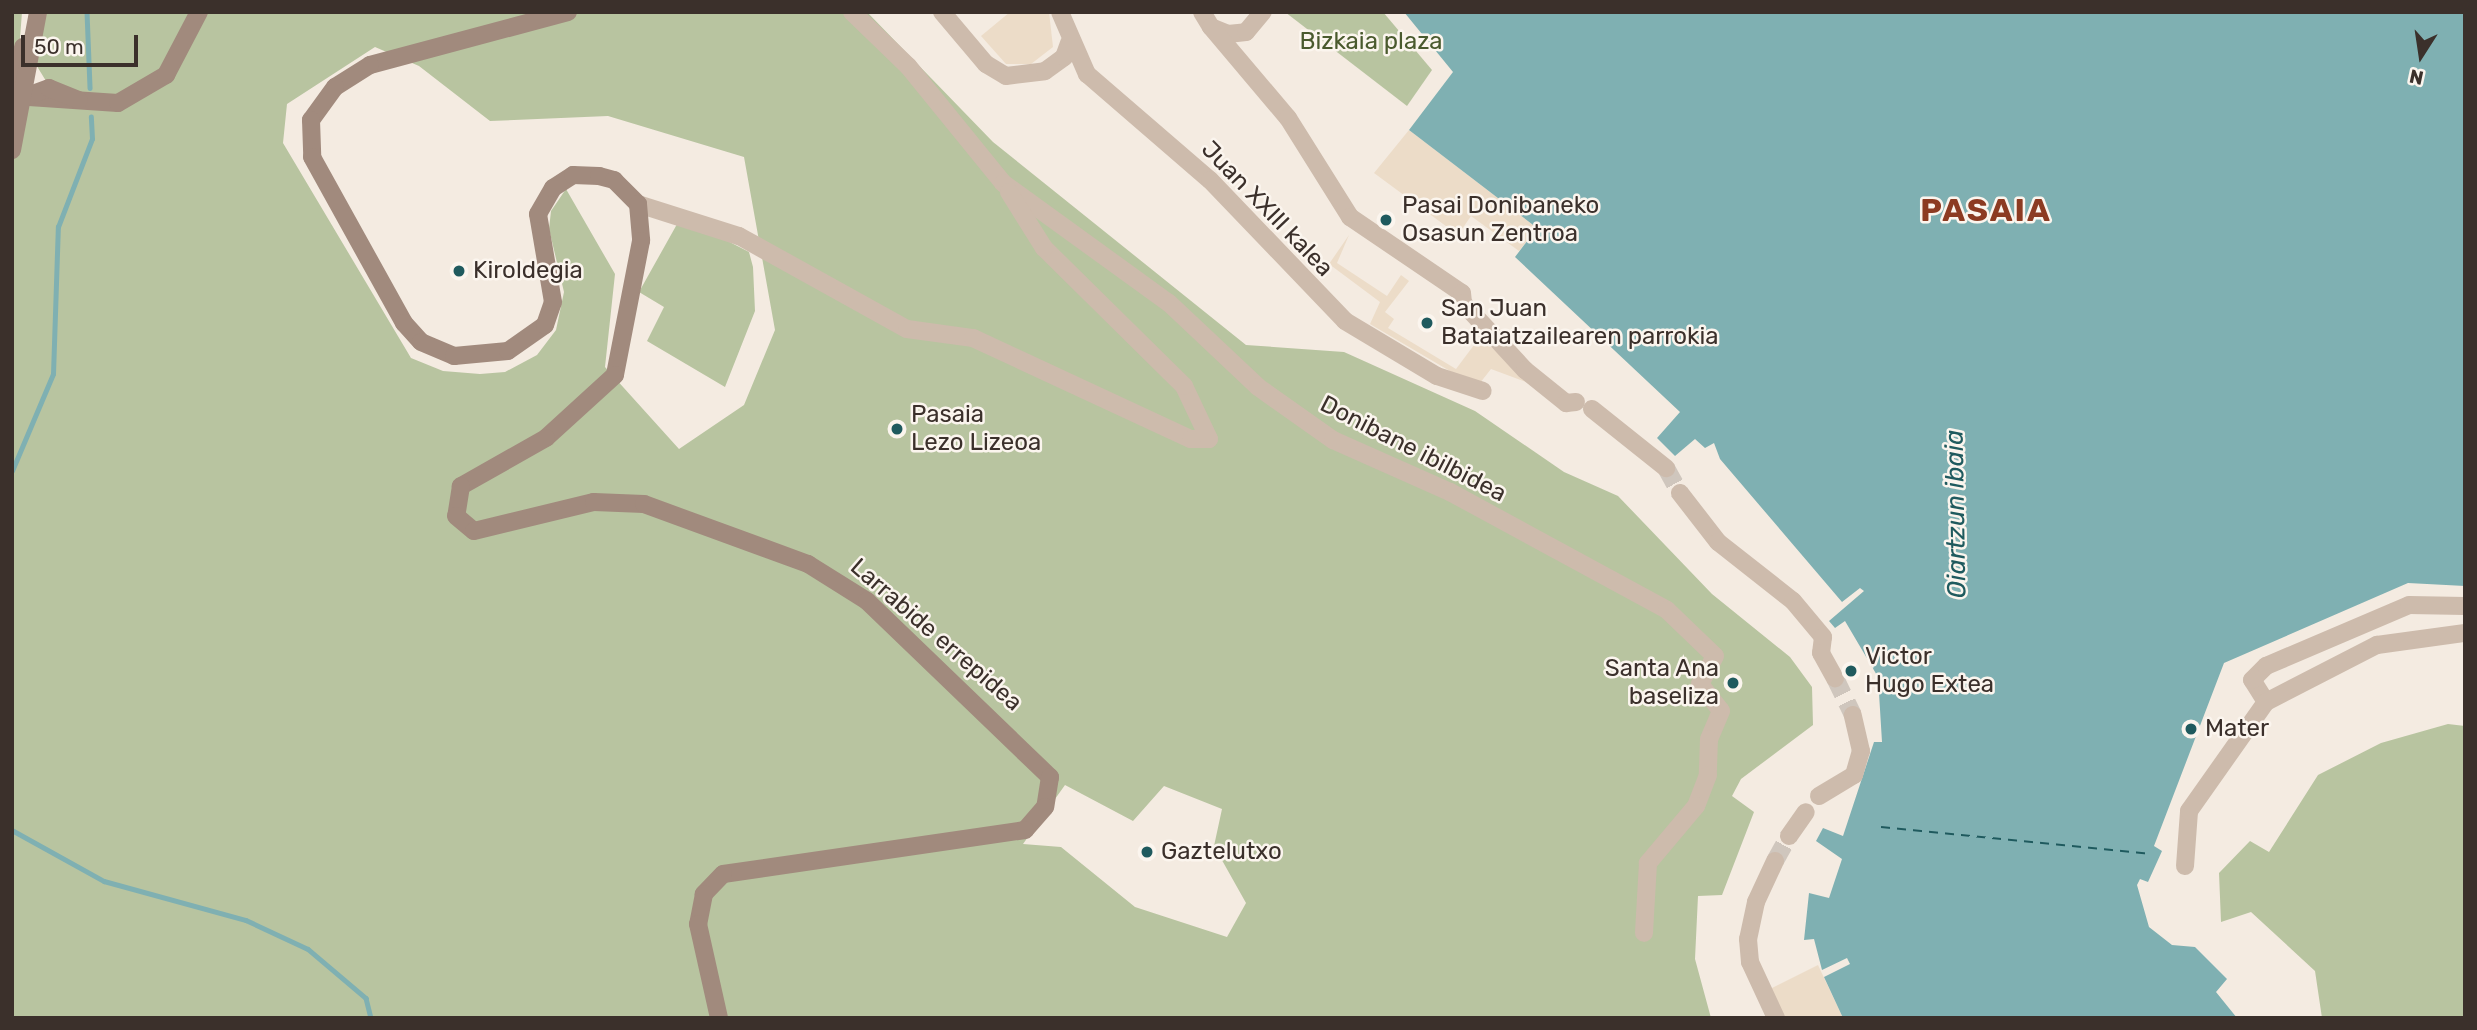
<!DOCTYPE html>
<style>
body{margin:0}
#map{position:relative;width:2477px;height:1030px;overflow:hidden;background:#f4ebe1;font-family:Rubik,sans-serif}
div>[style]{position:absolute}
.green>*{inset:0;background:#b8c4a0}
.plaza>*{inset:0;background:#ecdcc8}
.water>*{inset:0;background:#7fb0b2}
.stream>*{height:4.5px;margin:-2.25px;padding:0 2.25px;transform-origin:2.25px;border-radius:2.25px;background:#7fb0b2}
.ferry>*{height:2px;margin-top:-1px;transform-origin:0;background:repeating-linear-gradient(90deg,#1f5a5e 0 9px,transparent 0 16px)}
.street-tunnel>*{height:18px;margin-top:-9px;transform-origin:0;background:repeating-linear-gradient(90deg,#cfc6bd 0 18px,transparent 0 27px)}
.street>*{height:18px;margin:-9px;padding:0 9px;transform-origin:9px;border-radius:9px;background:#cdbbac}
.secondary>*{height:18px;margin:-9px;padding:0 9px;transform-origin:9px;border-radius:9px;background:#a18a7d}
.dots>*{width:19px;height:19px;translate:-50% -50%;box-sizing:border-box;border:4px solid #fbf5ee;border-radius:50%}
span{translate:-50% -50%;white-space:nowrap;text-align:center;line-height:1.15;-webkit-text-stroke:5px #fbf5ee;paint-order:stroke}
.park-label{font-size:24px;color:#4a5a2e}
.poi-label{font-size:24px;color:#3b302b}
.left{translate:0 -50%;text-align:left}
.right{translate:-100% -50%;text-align:right}
.street-label{font-size:24px;color:#3b302b}
.water-label{font-size:26px;color:#1f5a5e;font-style:italic}
.district-label{font-size:32px;color:#8c3b22;font-weight:700;letter-spacing:2px}
.frame{position:absolute;inset:0;border:14px solid #3b302b;pointer-events:none}
.north{position:absolute;left:2386px;top:21px;width:70px;height:70px;-webkit-text-stroke:5px #fbf5ee;paint-order:stroke;rotate:192deg;font-size:19px;font-weight:700;line-height:28px;text-align:center;color:#3b302b}
.north::after{content:'';display:block;margin:auto;width:24px;height:32px;background:#3b302b;clip-path:polygon(50% 0,100% 100%,50% 72%,0 100%)}
.scale{position:absolute;left:21px;top:35px;width:117px;height:32px;box-sizing:border-box;border:4px solid #3b302b;border-top:0;padding-left:9px;font-size:21px;line-height:24px;white-space:nowrap;color:#3b302b;-webkit-text-stroke:5px #fbf5ee;paint-order:stroke}
</style>
<div id="map">
<div class="green">
<div style="clip-path:polygon(evenodd,12px 12px,22px 12px,15px 104px,46px 81px,35px 63px,38px 12px,867px 12px,993px 142px,1246px 345px,1344px 352px,1475px 411px,1564px 472px,1618px 496px,1712px 594px,1790px 657px,1812px 687px,1813px 725px,1741px 779px,1732px 796px,1754px 812px,1722px 895px,1698px 896px,1695px 959px,1711px 1018px,12px 1018px,12px 12px,375px 47px,419px 66px,490px 121px,608px 116px,744px 157px,775px 330px,744px 405px,679px 449px,605px 367px,615px 274px,566px 189px,551px 211px,549px 229px,564px 292px,556px 330px,537px 355px,505px 372px,480px 374px,443px 371px,411px 358px,283px 143px,287px 104px,375px 47px,12px 12px,1065px 785px,1133px 821px,1164px 786px,1222px 809px,1214px 846px,1246px 903px,1227px 937px,1135px 907px,1061px 847px,1023px 844px,1065px 785px)"></div>
<div style="clip-path:polygon(1285px 12px,1383px 12px,1432px 70px,1407px 106px)"></div>
<div style="clip-path:polygon(681px 217px,749px 252px,753px 267px,755px 311px,725px 387px,647px 341px,664px 307px,639px 292px)"></div>
<div style="clip-path:polygon(2448px 724px,2465px 726px,2465px 1018px,2322px 1018px,2315px 971px,2251px 912px,2221px 922px,2219px 873px,2250px 841px,2269px 852px,2318px 775px,2381px 743px)"></div>
</div>
<div class="plaza">
<div style="clip-path:polygon(1010px 12px,1049px 12px,1053px 47px,1031px 64px,1006px 64px,981px 36px)"></div>
<div style="clip-path:polygon(1409px 130px,1537px 228px,1519px 251px,1471px 216px,1458px 235px,1374px 173px)"></div>
<div style="clip-path:polygon(1349px 235px,1337px 263px,1387px 296px,1401px 275px,1409px 281px,1385px 312px,1394px 319px,1388px 328px,1456px 369px,1480px 337px,1534px 385px,1491px 369px,1480px 383px,1455px 374px,1370px 324px,1380px 302px,1329px 264px)"></div>
<div style="clip-path:polygon(1818px 965px,1843px 1018px,1776px 1018px,1766px 991px)"></div>
</div>
<div class="water">
<div style="clip-path:polygon(1404px 12px,2465px 12px,2465px 586px,2408px 583px,2224px 663px,2154px 846px,2162px 851px,2148px 882px,2140px 879px,2137px 885px,2149px 927px,2172px 945px,2195px 947px,2227px 979px,2216px 992px,2237px 1018px,1843px 1018px,1824px 977px,1850px 964px,1847px 958px,1822px 970px,1814px 939px,1804px 940px,1809px 893px,1829px 898px,1842px 859px,1816px 841px,1823px 828px,1843px 836px,1874px 742px,1882px 742px,1878px 677px,1845px 621px,1835px 628px,1829px 621px,1864px 591px,1860px 588px,1842px 602px,1720px 459px,1714px 443px,1705px 448px,1695px 439px,1675px 456px,1657px 438px,1680px 412px,1515px 257px,1537px 228px,1409px 130px,1453px 72px)"></div>
</div>
<div class="stream">
<div style="left:87px;top:12px;width:76px;rotate:87.7deg"></div>
<div style="left:12px;top:471px;width:105px;rotate:-67.1deg"></div>
<div style="left:53px;top:374px;width:147px;rotate:-88.1deg"></div>
<div style="left:58px;top:227px;width:94px;rotate:-68.9deg"></div>
<div style="left:92px;top:139px;width:22px;rotate:-93deg"></div>
<div style="left:12px;top:830px;width:105px;rotate:29deg"></div>
<div style="left:104px;top:881px;width:147px;rotate:15.4deg"></div>
<div style="left:246px;top:920px;width:68px;rotate:25.1deg"></div>
<div style="left:308px;top:949px;width:76px;rotate:40.2deg"></div>
<div style="left:366px;top:998px;width:21px;rotate:76deg"></div>
</div>
<div class="ferry">
<div style="left:1881px;top:827px;width:272px;rotate:5.7deg"></div>
</div>
<div class="street-tunnel">
<div style="left:1666px;top:468px;width:29px;rotate:61deg"></div>
<div style="left:1835px;top:678px;width:41px;rotate:64.1deg"></div>
<div style="left:1775px;top:861px;width:29px;rotate:-61deg"></div>
</div>
<div class="street">
<div style="left:852px;top:12px;width:78px;rotate:44deg"></div>
<div style="left:908px;top:66px;width:151px;rotate:50.9deg"></div>
<div style="left:1003px;top:183px;width:205px;rotate:35.9deg"></div>
<div style="left:1169px;top:303px;width:122px;rotate:43.3deg"></div>
<div style="left:1258px;top:387px;width:92px;rotate:35.2deg"></div>
<div style="left:1333px;top:440px;width:128px;rotate:24deg"></div>
<div style="left:1450px;top:492px;width:247px;rotate:28.5deg"></div>
<div style="left:1667px;top:610px;width:66px;rotate:43.8deg"></div>
<div style="left:1715px;top:656px;width:32px;rotate:118deg"></div>
<div style="left:1700px;top:684px;width:34px;rotate:52deg"></div>
<div style="left:1721px;top:711px;width:30px;rotate:113deg"></div>
<div style="left:1709px;top:739px;width:36px;rotate:92deg"></div>
<div style="left:1708px;top:775px;width:33px;rotate:111deg"></div>
<div style="left:1696px;top:806px;width:75px;rotate:130.1deg"></div>
<div style="left:1648px;top:863px;width:70px;rotate:93.3deg"></div>
<div style="left:942px;top:12px;width:68px;rotate:49.8deg"></div>
<div style="left:986px;top:64px;width:23px;rotate:31deg"></div>
<div style="left:1006px;top:76px;width:39px;rotate:-7deg"></div>
<div style="left:1045px;top:71px;width:24px;rotate:-36deg"></div>
<div style="left:1064px;top:57px;width:15px;rotate:-70deg"></div>
<div style="left:1060px;top:12px;width:68px;rotate:66.5deg"></div>
<div style="left:1087px;top:74px;width:162px;rotate:40.8deg"></div>
<div style="left:1210px;top:180px;width:195px;rotate:46.2deg"></div>
<div style="left:1345px;top:321px;width:107px;rotate:30.9deg"></div>
<div style="left:1437px;top:376px;width:48px;rotate:18.1deg"></div>
<div style="left:1202px;top:12px;width:17px;rotate:59deg"></div>
<div style="left:1211px;top:27px;width:18px;rotate:22deg"></div>
<div style="left:1228px;top:34px;width:18px;rotate:-6deg"></div>
<div style="left:1246px;top:32px;width:26px;rotate:-50deg"></div>
<div style="left:1211px;top:27px;width:119px;rotate:49.8deg"></div>
<div style="left:1288px;top:118px;width:117px;rotate:57.9deg"></div>
<div style="left:1350px;top:217px;width:135px;rotate:34.2deg"></div>
<div style="left:1462px;top:293px;width:10px;rotate:84deg"></div>
<div style="left:1463px;top:303px;width:91px;rotate:47.2deg"></div>
<div style="left:1525px;top:370px;width:53px;rotate:38.8deg"></div>
<div style="left:1566px;top:403px;width:10px;rotate:-6deg"></div>
<div style="left:638px;top:204px;width:106px;rotate:17.6deg"></div>
<div style="left:739px;top:236px;width:192px;rotate:29deg"></div>
<div style="left:907px;top:329px;width:67px;rotate:7.8deg"></div>
<div style="left:973px;top:338px;width:240px;rotate:24.9deg"></div>
<div style="left:1191px;top:439px;width:18px"></div>
<div style="left:1209px;top:439px;width:59px;rotate:-115.3deg"></div>
<div style="left:1184px;top:386px;width:197px;rotate:-135.4deg"></div>
<div style="left:1044px;top:248px;width:66px;rotate:-122deg"></div>
<div style="left:1592px;top:409px;width:95px;rotate:38.6deg"></div>
<div style="left:1680px;top:493px;width:62px;rotate:52.2deg"></div>
<div style="left:1718px;top:542px;width:95px;rotate:38.2deg"></div>
<div style="left:1793px;top:601px;width:47px;rotate:50.2deg"></div>
<div style="left:1823px;top:637px;width:16px;rotate:97deg"></div>
<div style="left:1821px;top:653px;width:29px;rotate:61deg"></div>
<div style="left:2266px;top:702px;width:26px;rotate:-122deg"></div>
<div style="left:2252px;top:680px;width:20px;rotate:-45deg"></div>
<div style="left:2266px;top:666px;width:155px;rotate:-23.1deg"></div>
<div style="left:2409px;top:605px;width:56px;rotate:1deg"></div>
<div style="left:1819px;top:796px;width:41px;rotate:-31deg"></div>
<div style="left:1854px;top:775px;width:25px;rotate:-74deg"></div>
<div style="left:1861px;top:751px;width:37px;rotate:-103deg"></div>
<div style="left:1789px;top:836px;width:29px;rotate:-55deg"></div>
<div style="left:1775px;top:861px;width:45px;rotate:114.9deg"></div>
<div style="left:1756px;top:902px;width:38px;rotate:102deg"></div>
<div style="left:1748px;top:939px;width:23px;rotate:85deg"></div>
<div style="left:1750px;top:962px;width:62px;rotate:65.1deg"></div>
<div style="left:2185px;top:866px;width:55px;rotate:-85.8deg"></div>
<div style="left:2189px;top:811px;width:133px;rotate:-54.8deg"></div>
<div style="left:2266px;top:702px;width:125px;rotate:-27.2deg"></div>
<div style="left:2377px;top:645px;width:89px;rotate:-7.8deg"></div>
</div>
<div class="secondary">
<div style="left:568px;top:12px;width:205px;rotate:165deg"></div>
<div style="left:370px;top:65px;width:41px;rotate:147.8deg"></div>
<div style="left:335px;top:87px;width:41px;rotate:126deg"></div>
<div style="left:311px;top:120px;width:37px;rotate:88deg"></div>
<div style="left:312px;top:157px;width:190px;rotate:61deg"></div>
<div style="left:404px;top:323px;width:25px;rotate:48deg"></div>
<div style="left:421px;top:342px;width:36px;rotate:23deg"></div>
<div style="left:454px;top:356px;width:54px;rotate:-5.3deg"></div>
<div style="left:508px;top:351px;width:45px;rotate:-35.1deg"></div>
<div style="left:545px;top:325px;width:24px;rotate:-71deg"></div>
<div style="left:553px;top:302px;width:89px;rotate:-99.7deg"></div>
<div style="left:538px;top:214px;width:30px;rotate:-60deg"></div>
<div style="left:553px;top:188px;width:24px;rotate:-33deg"></div>
<div style="left:573px;top:175px;width:26px;rotate:2deg"></div>
<div style="left:599px;top:176px;width:16px;rotate:15deg"></div>
<div style="left:614px;top:180px;width:34px;rotate:45deg"></div>
<div style="left:638px;top:204px;width:37px;rotate:85deg"></div>
<div style="left:641px;top:241px;width:136px;rotate:101deg"></div>
<div style="left:615px;top:375px;width:93px;rotate:137.6deg"></div>
<div style="left:546px;top:438px;width:98px;rotate:150.5deg"></div>
<div style="left:461px;top:486px;width:30px;rotate:99deg"></div>
<div style="left:456px;top:516px;width:23px;rotate:40deg"></div>
<div style="left:474px;top:531px;width:123px;rotate:-13.6deg"></div>
<div style="left:594px;top:502px;width:50px;rotate:2.3deg"></div>
<div style="left:644px;top:504px;width:175px;rotate:20.1deg"></div>
<div style="left:808px;top:564px;width:70px;rotate:32.1deg"></div>
<div style="left:867px;top:601px;width:254px;rotate:43.9deg"></div>
<div style="left:1050px;top:777px;width:30px;rotate:99deg"></div>
<div style="left:1045px;top:807px;width:30px;rotate:131deg"></div>
<div style="left:1025px;top:830px;width:305px;rotate:171.7deg"></div>
<div style="left:723px;top:874px;width:28px;rotate:134deg"></div>
<div style="left:704px;top:894px;width:31px;rotate:101deg"></div>
<div style="left:698px;top:924px;width:96px;rotate:77.4deg"></div>
<div style="left:23px;top:47px;width:40px;rotate:91.4deg"></div>
<div style="left:22px;top:87px;width:12px;rotate:55deg"></div>
<div style="left:29px;top:97px;width:89px;rotate:3.9deg"></div>
<div style="left:118px;top:103px;width:56px;rotate:-30.3deg"></div>
<div style="left:166px;top:75px;width:71px;rotate:-62.4deg"></div>
<div style="left:22px;top:98px;width:29px;rotate:-20deg"></div>
<div style="left:49px;top:88px;width:32px;rotate:22deg"></div>
<div style="left:12px;top:150px;width:140px;rotate:-79.3deg"></div>
</div>
<div class="dots">
<div style="left:1386px;top:220px;background:#1f5a5e"></div>
<div style="left:459px;top:271px;background:#1f5a5e"></div>
<div style="left:1427px;top:323px;background:#1f5a5e"></div>
<div style="left:897px;top:429px;background:#1f5a5e"></div>
<div style="left:1851px;top:671px;background:#1f5a5e"></div>
<div style="left:1733px;top:683px;background:#1f5a5e"></div>
<div style="left:2191px;top:729px;background:#1f5a5e"></div>
<div style="left:1147px;top:852px;background:#1f5a5e"></div>
</div>
<div class="park-label">
<span style="left:1371px;top:42px">Bizkaia plaza</span>
</div>
<div class="poi-label">
<span class="left" style="left:1402px;top:220px">Pasai Donibaneko<br>Osasun Zentroa</span>
<span class="left" style="left:473px;top:271px">Kiroldegia</span>
<span class="left" style="left:1441px;top:323px">San Juan<br>Bataiatzailearen parrokia</span>
<span class="left" style="left:911px;top:429px">Pasaia<br>Lezo Lizeoa</span>
<span class="left" style="left:1865px;top:671px">Victor<br>Hugo Extea</span>
<span class="right" style="left:1719px;top:683px">Santa Ana<br>baseliza</span>
<span class="left" style="left:2205px;top:729px">Mater</span>
<span class="left" style="left:1161px;top:852px">Gaztelutxo</span>
</div>
<div class="street-label">
<span style="left:1267px;top:209px;rotate:46deg">Juan XXIII kalea</span>
<span style="left:1413px;top:449px;rotate:27deg">Donibane ibilbidea</span>
<span style="left:936px;top:635px;rotate:41deg">Larrabide errepidea</span>
</div>
<div class="water-label">
<span style="left:1956px;top:514px;rotate:-91deg">Oiartzun ibaia</span>
</div>
<div class="district-label">
<span style="left:1986px;top:210px">PASAIA</span>
</div>
<div class="frame"></div>
<div class="north">N</div>
<div class="scale">50 m</div>
</div>
